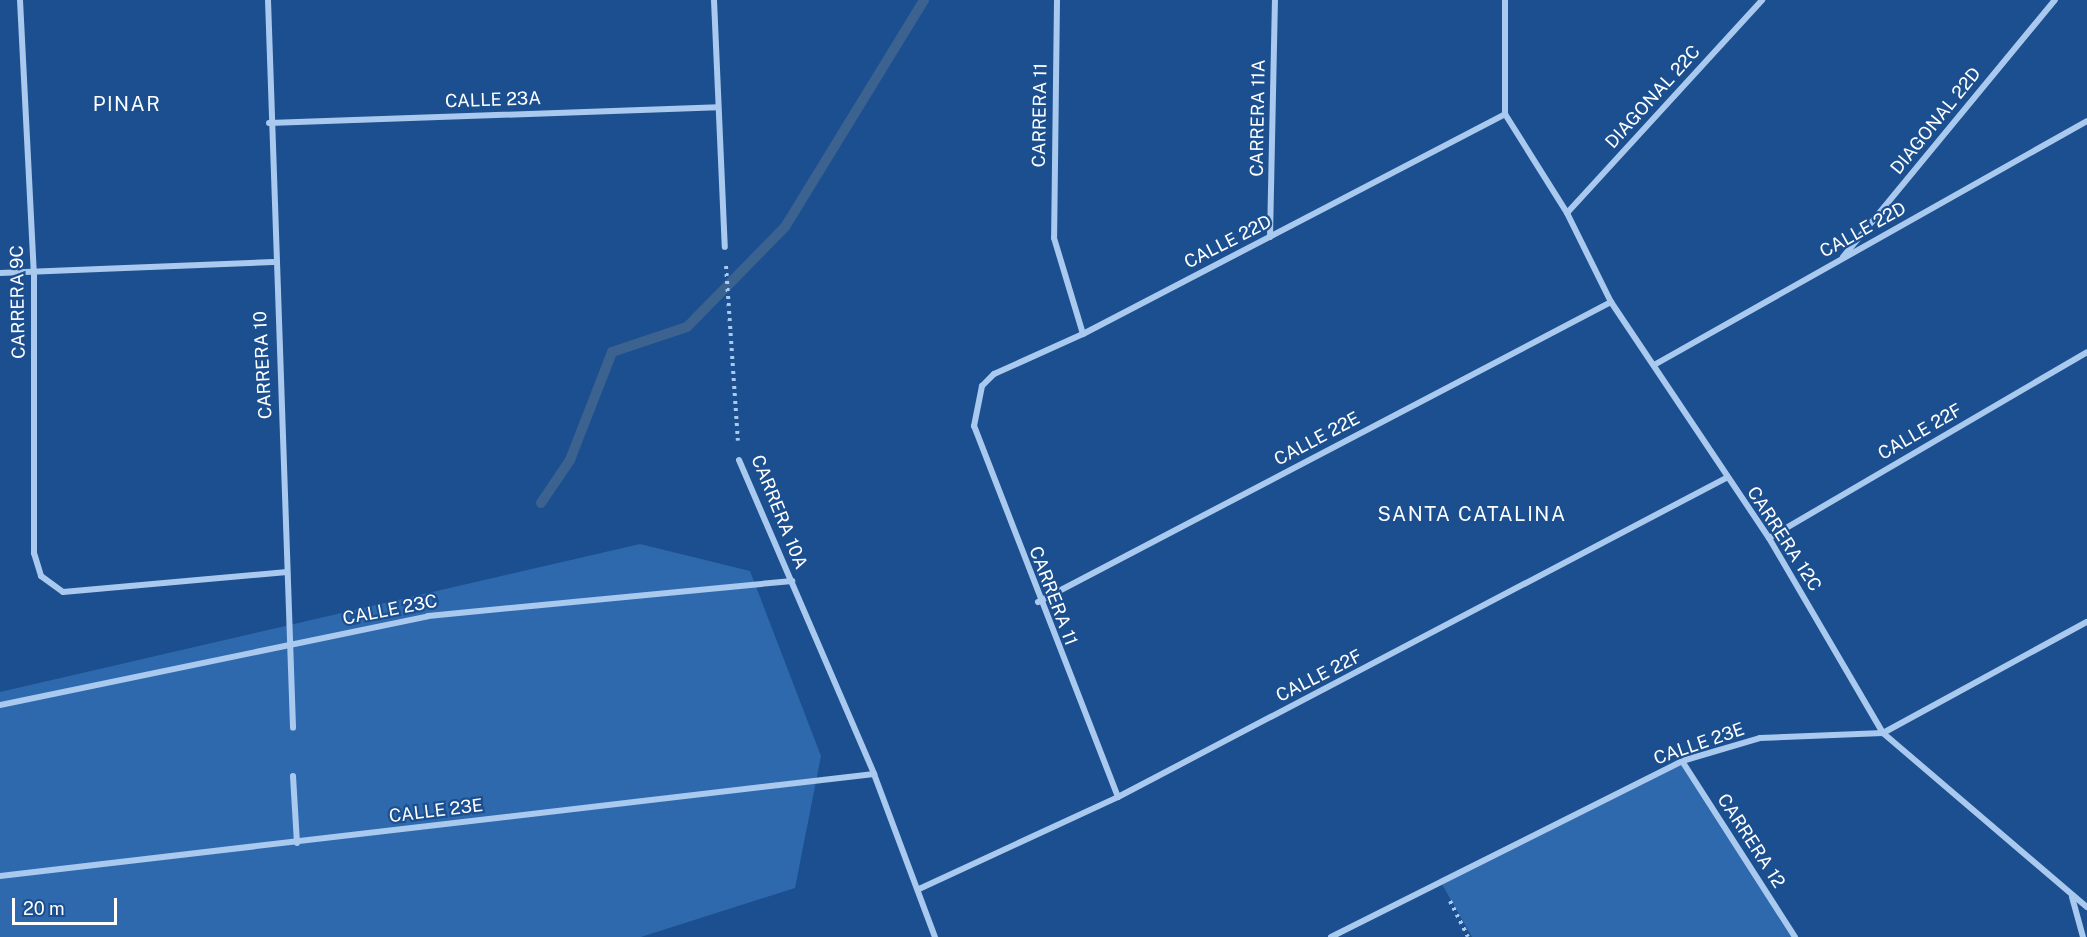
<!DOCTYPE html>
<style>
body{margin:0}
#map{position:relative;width:2087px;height:937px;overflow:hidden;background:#1b4f8f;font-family:"Public Sans",sans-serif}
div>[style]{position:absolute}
.green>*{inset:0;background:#2e69ad}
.stream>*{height:10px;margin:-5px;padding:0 5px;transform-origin:5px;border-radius:5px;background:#3c6290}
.path>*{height:4px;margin-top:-2px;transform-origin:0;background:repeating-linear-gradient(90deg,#a9c9ee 0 3px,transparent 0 7.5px)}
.street>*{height:6px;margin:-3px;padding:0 3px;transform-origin:3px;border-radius:3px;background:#a9c9ee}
span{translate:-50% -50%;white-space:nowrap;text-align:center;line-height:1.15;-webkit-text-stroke:4.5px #1b4f8f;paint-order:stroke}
.street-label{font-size:18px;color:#fff}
.neighbourhood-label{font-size:20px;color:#fff;letter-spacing:1.5px}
.scale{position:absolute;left:12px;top:898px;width:105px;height:27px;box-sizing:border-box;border:3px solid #fff;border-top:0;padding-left:8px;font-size:18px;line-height:21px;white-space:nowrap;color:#fff;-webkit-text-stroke:4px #1b4f8f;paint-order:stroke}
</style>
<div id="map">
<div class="green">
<div style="clip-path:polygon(640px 544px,750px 571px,821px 756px,795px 888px,641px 937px,0 937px,0 692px)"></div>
<div style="clip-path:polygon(1682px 761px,1795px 937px,1472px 937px,1439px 879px)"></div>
</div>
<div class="stream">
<div style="left:541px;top:503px;width:52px;rotate:-56deg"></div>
<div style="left:570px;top:460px;width:116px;rotate:-68.7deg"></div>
<div style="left:612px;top:352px;width:79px;rotate:-18.4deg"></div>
<div style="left:687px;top:327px;width:140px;rotate:-45.6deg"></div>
<div style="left:785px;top:227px;width:266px;rotate:-58.5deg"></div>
</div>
<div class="path">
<div style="left:726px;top:266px;width:175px;rotate:86.1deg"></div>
<div style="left:1450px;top:901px;width:40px;rotate:63.4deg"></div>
</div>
<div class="street">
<div style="left:20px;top:0;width:273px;rotate:87.1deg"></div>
<div style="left:34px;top:273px;width:280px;rotate:90deg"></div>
<div style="left:34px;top:553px;width:24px;rotate:73deg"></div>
<div style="left:41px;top:576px;width:27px;rotate:36deg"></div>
<div style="left:63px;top:592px;width:225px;rotate:-5.1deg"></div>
<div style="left:268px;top:0;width:728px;rotate:88.03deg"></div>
<div style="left:714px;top:0;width:247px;rotate:87.5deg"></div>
<div style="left:1057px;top:0;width:238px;rotate:90.7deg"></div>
<div style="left:1054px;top:238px;width:100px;rotate:73.2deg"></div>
<div style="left:1505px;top:114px;width:117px;rotate:57.9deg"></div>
<div style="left:1567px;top:213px;width:99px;rotate:63.7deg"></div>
<div style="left:1611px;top:302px;width:284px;rotate:56.2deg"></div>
<div style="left:1769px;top:538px;width:226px;rotate:59.7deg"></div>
<div style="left:1883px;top:733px;width:268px;rotate:40.5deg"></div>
<div style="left:1505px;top:114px;width:114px;rotate:-90deg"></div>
<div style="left:269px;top:123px;width:449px;rotate:-2deg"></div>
<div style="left:1567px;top:213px;width:289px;rotate:-47.5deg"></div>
<div style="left:1270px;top:237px;width:237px;rotate:-88.8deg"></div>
<div style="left:1843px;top:257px;width:333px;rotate:-50.5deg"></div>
<div style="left:0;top:273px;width:273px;rotate:-2.3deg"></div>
<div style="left:1654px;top:365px;width:497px;rotate:-29.4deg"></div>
<div style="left:739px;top:460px;width:342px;rotate:66.7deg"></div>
<div style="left:874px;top:774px;width:174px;rotate:69.5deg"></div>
<div style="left:1769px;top:538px;width:368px;rotate:-30.3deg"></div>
<div style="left:1038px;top:602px;width:647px;rotate:-27.63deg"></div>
<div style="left:0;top:705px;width:437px;rotate:-11.7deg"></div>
<div style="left:428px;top:616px;width:366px;rotate:-5.5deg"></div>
<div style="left:1682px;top:761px;width:209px;rotate:57.3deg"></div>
<div style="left:293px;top:776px;width:67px;rotate:86.6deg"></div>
<div style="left:1118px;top:797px;width:398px;rotate:-111.2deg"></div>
<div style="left:974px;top:426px;width:41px;rotate:-78.7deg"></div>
<div style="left:982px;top:386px;width:17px;rotate:-45deg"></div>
<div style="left:994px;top:374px;width:98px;rotate:-24.2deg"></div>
<div style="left:1083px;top:334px;width:476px;rotate:-27.5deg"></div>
<div style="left:0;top:876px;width:880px;rotate:-6.66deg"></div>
<div style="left:919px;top:889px;width:219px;rotate:-24.8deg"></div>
<div style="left:1118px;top:797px;width:687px;rotate:-27.68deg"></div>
<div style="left:2072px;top:897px;width:41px;rotate:74.6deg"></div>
<div style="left:1331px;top:937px;width:393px;rotate:-26.6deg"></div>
<div style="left:1682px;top:761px;width:81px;rotate:-16.4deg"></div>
<div style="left:1760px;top:738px;width:123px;rotate:-2.3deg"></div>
<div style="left:1883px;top:733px;width:232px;rotate:-28.6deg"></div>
</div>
<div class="street-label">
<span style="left:1653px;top:97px;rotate:-48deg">DIAGONAL 22C</span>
<span style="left:493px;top:100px;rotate:-2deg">CALLE 23A</span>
<span style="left:1040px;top:115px;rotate:-89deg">CARRERA 11</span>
<span style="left:1258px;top:118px;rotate:-89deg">CARRERA 11A</span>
<span style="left:1936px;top:121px;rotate:-51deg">DIAGONAL 22D</span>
<span style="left:1863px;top:230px;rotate:-29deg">CALLE 22D</span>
<span style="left:1228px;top:242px;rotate:-27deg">CALLE 22D</span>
<span style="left:18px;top:302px;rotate:-91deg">CARRERA 9C</span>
<span style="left:263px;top:365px;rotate:-93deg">CARRERA 10</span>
<span style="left:1920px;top:432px;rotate:-30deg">CALLE 22F</span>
<span style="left:1317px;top:439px;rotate:-28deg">CALLE 22E</span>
<span style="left:779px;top:512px;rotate:68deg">CARRERA 10A</span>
<span style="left:1784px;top:539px;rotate:57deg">CARRERA 12C</span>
<span style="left:1053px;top:596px;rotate:69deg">CARRERA 11</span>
<span style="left:390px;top:610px;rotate:-11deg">CALLE 23C</span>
<span style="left:1319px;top:676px;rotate:-27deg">CALLE 22F</span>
<span style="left:1699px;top:744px;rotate:-19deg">CALLE 23E</span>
<span style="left:436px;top:811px;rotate:-7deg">CALLE 23E</span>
<span style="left:1751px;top:841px;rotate:57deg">CARRERA 12</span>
</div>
<div class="neighbourhood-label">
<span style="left:127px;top:104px">PINAR</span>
<span style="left:1472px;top:514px">SANTA CATALINA</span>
</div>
<div class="scale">20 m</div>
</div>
